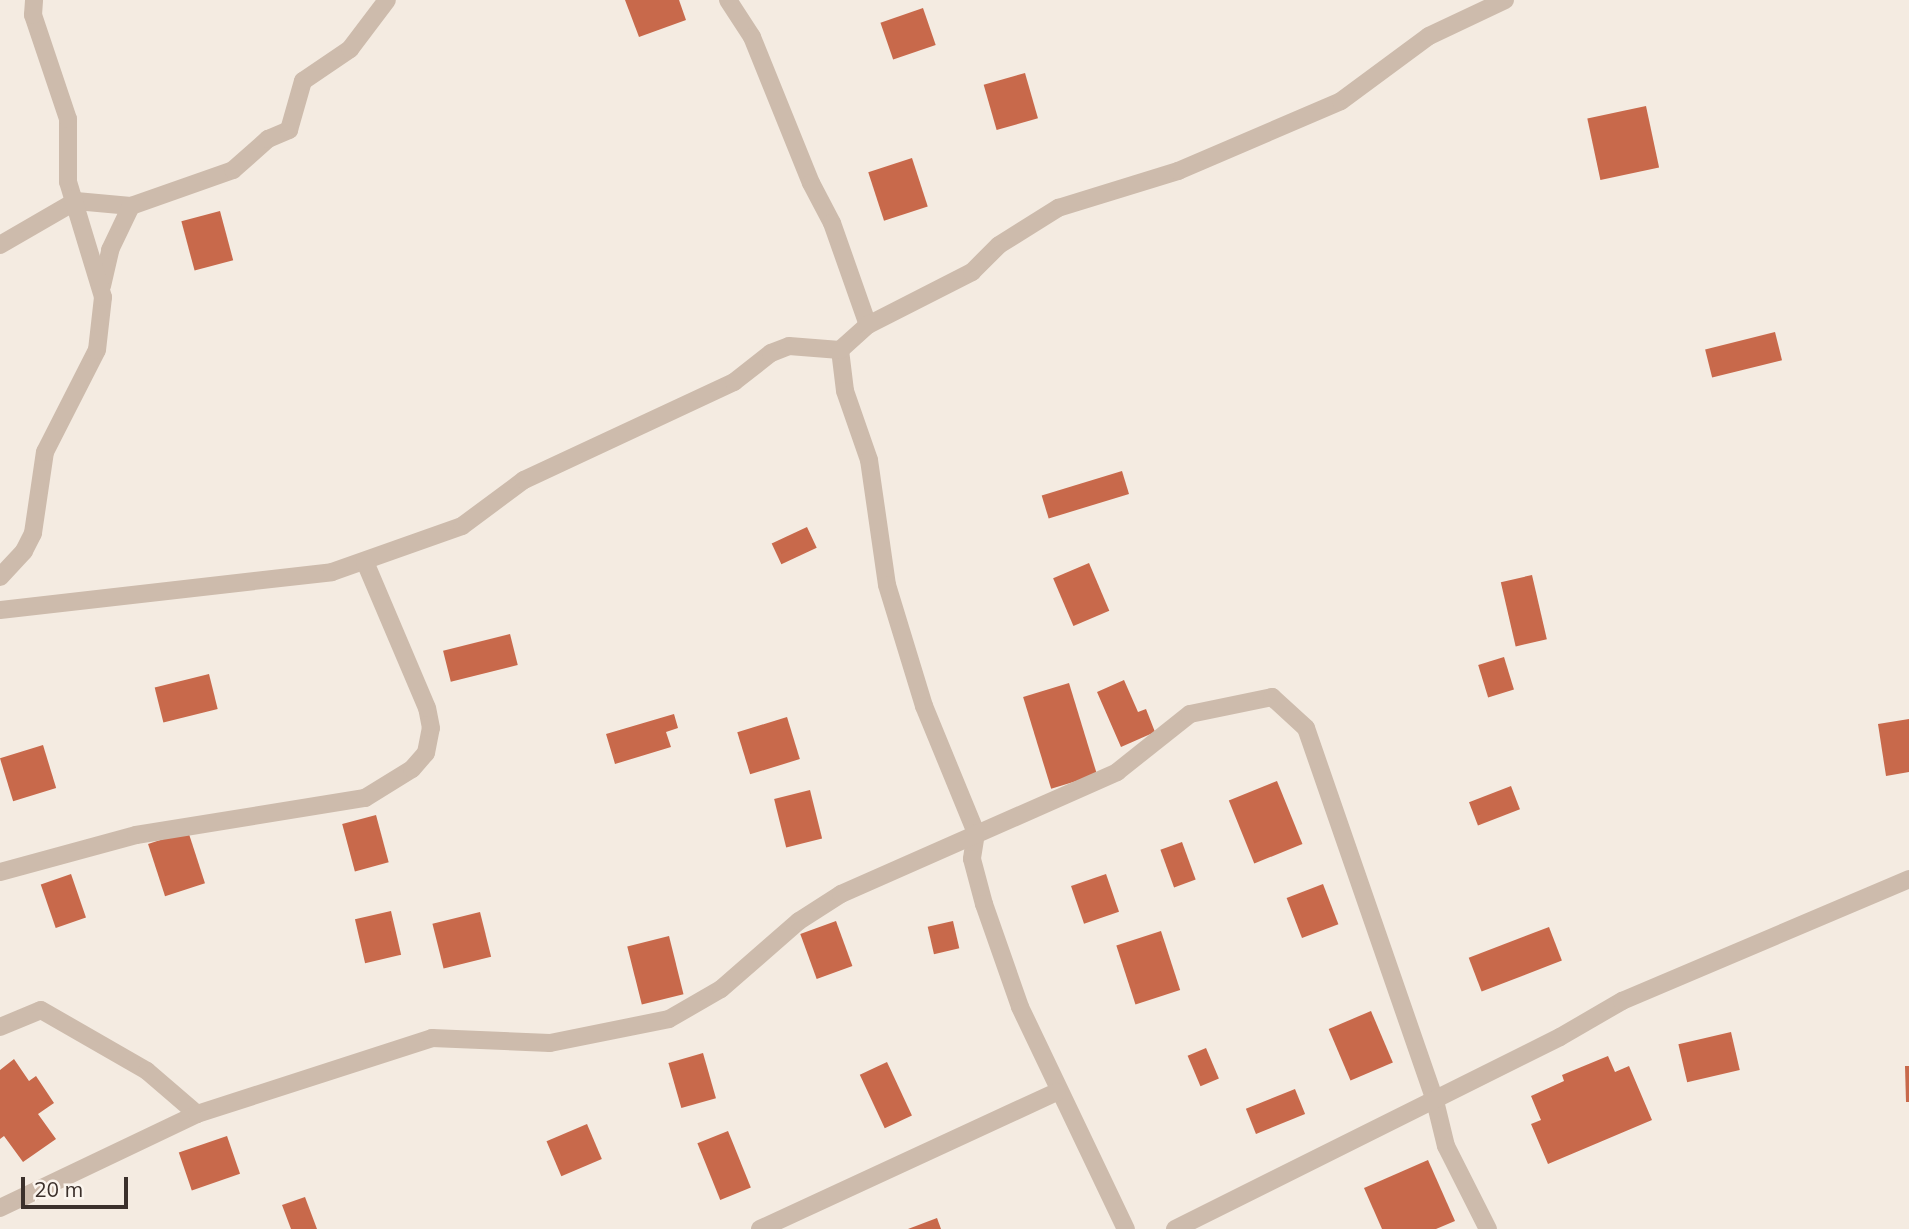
<!DOCTYPE html>
<style>
body{margin:0}
#map{position:relative;width:1909px;height:1229px;overflow:hidden;background:#f4ebe1;font-family:Mulish,sans-serif}
div>[style]{position:absolute}
.building>*{inset:0;background:#c8694b;transform-origin:0 0}
.minor>*{height:18px;margin:-9px;padding:0 9px;transform-origin:9px;border-radius:9px;background:#cdbbac}
span{translate:-50% -50%;white-space:nowrap;text-align:center;line-height:1.15;-webkit-text-stroke:5px #fbf5ee;paint-order:stroke}
.scale{position:absolute;left:21px;top:1177px;width:107px;height:32px;box-sizing:border-box;border:4px solid #3b302b;border-top:0;padding-left:9px;font-size:21px;line-height:24px;white-space:nowrap;color:#3b302b;-webkit-text-stroke:5px #fbf5ee;paint-order:stroke}
</style>
<div id="map">
<div class="building">
<div style="clip-path:polygon(625px 0,679px 0,686px 20px,639px 37px)"></div>
<div style="left:923px;top:8px;width:39px;height:45px;rotate:71deg"></div>
<div style="left:1025px;top:73px;width:47px;height:43px;rotate:74deg"></div>
<div style="left:1646px;top:106px;width:63px;height:60px;rotate:78deg"></div>
<div style="left:912px;top:158px;width:51px;height:46px;rotate:72deg"></div>
<div style="left:220px;top:211px;width:51px;height:40px;rotate:75deg"></div>
<div style="left:1775px;top:332px;width:29px;height:72px;rotate:76deg"></div>
<div style="left:1122px;top:471px;width:24px;height:84px;rotate:73deg"></div>
<div style="left:807px;top:527px;width:23px;height:39px;rotate:65deg"></div>
<div style="left:1089px;top:563px;width:52px;height:39px;rotate:67deg"></div>
<div style="left:1532px;top:575px;width:66px;height:32px;rotate:77deg"></div>
<div style="left:510px;top:634px;width:32px;height:69px;rotate:76deg"></div>
<div style="left:1504px;top:657px;width:34px;height:27px;rotate:73deg"></div>
<div style="left:209px;top:674px;width:36px;height:56px;rotate:76deg"></div>
<div style="clip-path:polygon(1124px 680px,1138px 712px,1146px 709px,1155px 732px,1121px 747px,1097px 692px)"></div>
<div style="left:1069px;top:683px;width:96px;height:48px;rotate:73deg"></div>
<div style="clip-path:polygon(674px 714px,678px 728px,666px 732px,671px 747px,615px 764px,606px 734px)"></div>
<div style="left:787px;top:717px;width:44px;height:52px;rotate:73deg"></div>
<div style="clip-path:polygon(1909px 719px,1909px 772px,1886px 776px,1878px 724px)"></div>
<div style="left:43px;top:745px;width:45px;height:45px;rotate:73deg"></div>
<div style="left:1277px;top:781px;width:68px;height:52px;rotate:68deg"></div>
<div style="left:1511px;top:786px;width:25px;height:45px;rotate:69deg"></div>
<div style="left:810px;top:790px;width:50px;height:37px;rotate:76deg"></div>
<div style="left:376px;top:815px;width:49px;height:35px;rotate:75deg"></div>
<div style="left:188px;top:831px;width:55px;height:42px;rotate:72deg"></div>
<div style="left:1182px;top:842px;width:40px;height:23px;rotate:70deg"></div>
<div style="left:71px;top:874px;width:46px;height:32px;rotate:71deg"></div>
<div style="left:1106px;top:874px;width:40px;height:37px;rotate:71deg"></div>
<div style="left:1323px;top:884px;width:43px;height:39px;rotate:69deg"></div>
<div style="left:391px;top:911px;width:45px;height:37px;rotate:77deg"></div>
<div style="left:480px;top:912px;width:46px;height:49px;rotate:76deg"></div>
<div style="left:836px;top:921px;width:48px;height:38px;rotate:70deg"></div>
<div style="left:953px;top:921px;width:28px;height:26px;rotate:77deg"></div>
<div style="left:1549px;top:927px;width:36px;height:86px;rotate:69deg"></div>
<div style="left:1161px;top:931px;width:62px;height:47px;rotate:72deg"></div>
<div style="left:669px;top:936px;width:60px;height:43px;rotate:76deg"></div>
<div style="left:1371px;top:1011px;width:56px;height:46px;rotate:67deg"></div>
<div style="left:1731px;top:1032px;width:39px;height:54px;rotate:77deg"></div>
<div style="left:1206px;top:1048px;width:33px;height:20px;rotate:67deg"></div>
<div style="left:703px;top:1053px;width:47px;height:36px;rotate:74deg"></div>
<div style="clip-path:polygon(1608px 1056px,1615px 1072px,1629px 1066px,1652px 1120px,1548px 1164px,1531px 1124px,1541px 1120px,1531px 1096px,1564px 1081px,1562px 1075px)"></div>
<div style="clip-path:polygon(14px 1059px,29px 1081px,36px 1076px,54px 1103px,38px 1114px,56px 1139px,23px 1162px,4px 1136px,0 1139px,0 1070px)"></div>
<div style="left:887px;top:1062px;width:59px;height:30px;rotate:65deg"></div>
<div style="clip-path:polygon(1905px 1066px,1909px 1066px,1909px 1102px,1906px 1102px)"></div>
<div style="left:1295px;top:1089px;width:27px;height:53px;rotate:68deg"></div>
<div style="left:587px;top:1124px;width:38px;height:44px;rotate:67deg"></div>
<div style="left:728px;top:1131px;width:61px;height:33px;rotate:68deg"></div>
<div style="left:227px;top:1136px;width:40px;height:51px;rotate:71deg"></div>
<div style="clip-path:polygon(1428px 1160px,1455px 1221px,1436px 1229px,1382px 1229px,1364px 1188px)"></div>
<div style="clip-path:polygon(305px 1197px,317px 1229px,291px 1229px,282px 1205px)"></div>
<div style="clip-path:polygon(937px 1218px,941px 1229px,908px 1229px)"></div>
</div>
<div class="minor">
<div style="left:728px;top:0;width:44px;rotate:57deg"></div>
<div style="left:752px;top:37px;width:157px;rotate:68deg"></div>
<div style="left:811px;top:183px;width:45px;rotate:62.3deg"></div>
<div style="left:832px;top:223px;width:108px;rotate:70.6deg"></div>
<div style="left:0;top:245px;width:88px;rotate:-30.1deg"></div>
<div style="left:76px;top:201px;width:55px;rotate:5.2deg"></div>
<div style="left:131px;top:206px;width:108px;rotate:-19.4deg"></div>
<div style="left:233px;top:170px;width:47px;rotate:-41.5deg"></div>
<div style="left:268px;top:139px;width:23px;rotate:-23deg"></div>
<div style="left:289px;top:130px;width:51px;rotate:-74.1deg"></div>
<div style="left:303px;top:81px;width:57px;rotate:-34.2deg"></div>
<div style="left:350px;top:49px;width:61px;rotate:-52.9deg"></div>
<div style="left:102px;top:286px;width:37px;rotate:-77deg"></div>
<div style="left:110px;top:250px;width:49px;rotate:-64.5deg"></div>
<div style="left:840px;top:350px;width:41px;rotate:83deg"></div>
<div style="left:845px;top:391px;width:73px;rotate:70.8deg"></div>
<div style="left:869px;top:460px;width:126px;rotate:81.8deg"></div>
<div style="left:887px;top:585px;width:127px;rotate:73deg"></div>
<div style="left:924px;top:706px;width:137px;rotate:67.7deg"></div>
<div style="left:976px;top:833px;width:26px;rotate:99deg"></div>
<div style="left:972px;top:859px;width:47px;rotate:75.1deg"></div>
<div style="left:984px;top:904px;width:109px;rotate:70.7deg"></div>
<div style="left:1020px;top:1007px;width:246px;rotate:64.5deg"></div>
<div style="left:0;top:577px;width:35px;rotate:-47deg"></div>
<div style="left:24px;top:551px;width:20px;rotate:-63deg"></div>
<div style="left:33px;top:533px;width:82px;rotate:-81.6deg"></div>
<div style="left:45px;top:452px;width:114px;rotate:-63deg"></div>
<div style="left:97px;top:350px;width:53px;rotate:-83.5deg"></div>
<div style="left:103px;top:297px;width:120px;rotate:-106.9deg"></div>
<div style="left:68px;top:182px;width:63px;rotate:-90deg"></div>
<div style="left:68px;top:119px;width:110px;rotate:-108.6deg"></div>
<div style="left:33px;top:15px;width:15px;rotate:-86deg"></div>
<div style="left:0;top:610px;width:334px;rotate:-6.5deg"></div>
<div style="left:332px;top:572px;width:138px;rotate:-19.5deg"></div>
<div style="left:462px;top:526px;width:77px;rotate:-36.6deg"></div>
<div style="left:524px;top:480px;width:232px;rotate:-25deg"></div>
<div style="left:734px;top:382px;width:47px;rotate:-38.1deg"></div>
<div style="left:771px;top:353px;width:19px;rotate:-21deg"></div>
<div style="left:789px;top:346px;width:51px;rotate:4.5deg"></div>
<div style="left:840px;top:350px;width:38px;rotate:-42deg"></div>
<div style="left:868px;top:325px;width:117px;rotate:-27deg"></div>
<div style="left:972px;top:272px;width:38px;rotate:-45deg"></div>
<div style="left:999px;top:245px;width:70px;rotate:-32.1deg"></div>
<div style="left:1058px;top:208px;width:126px;rotate:-17.1deg"></div>
<div style="left:1178px;top:171px;width:177px;rotate:-23.2deg"></div>
<div style="left:1341px;top:101px;width:109px;rotate:-36.5deg"></div>
<div style="left:1429px;top:36px;width:84px;rotate:-25.3deg"></div>
<div style="left:0;top:872px;width:141px;rotate:-15.2deg"></div>
<div style="left:136px;top:835px;width:232px;rotate:-9.2deg"></div>
<div style="left:365px;top:798px;width:55px;rotate:-31.7deg"></div>
<div style="left:412px;top:769px;width:21px;rotate:-49deg"></div>
<div style="left:426px;top:753px;width:25px;rotate:-79deg"></div>
<div style="left:431px;top:728px;width:20px;rotate:-101deg"></div>
<div style="left:427px;top:708px;width:159px;rotate:-113deg"></div>
<div style="left:0;top:1027px;width:44px;rotate:-22.5deg"></div>
<div style="left:41px;top:1010px;width:122px;rotate:29.9deg"></div>
<div style="left:147px;top:1071px;width:66px;rotate:40.7deg"></div>
<div style="left:0;top:1208px;width:218px;rotate:-25.5deg"></div>
<div style="left:197px;top:1114px;width:247px;rotate:-17.9deg"></div>
<div style="left:432px;top:1038px;width:118px;rotate:2.4deg"></div>
<div style="left:550px;top:1043px;width:121px;rotate:-11.4deg"></div>
<div style="left:669px;top:1019px;width:60px;rotate:-30deg"></div>
<div style="left:721px;top:989px;width:103px;rotate:-41.1deg"></div>
<div style="left:799px;top:921px;width:50px;rotate:-32.7deg"></div>
<div style="left:841px;top:894px;width:302px;rotate:-23.8deg"></div>
<div style="left:1117px;top:772px;width:93px;rotate:-38.5deg"></div>
<div style="left:1190px;top:714px;width:84px;rotate:-11.7deg"></div>
<div style="left:1272px;top:697px;width:46px;rotate:42.4deg"></div>
<div style="left:1306px;top:728px;width:395px;rotate:70.9deg"></div>
<div style="left:1435px;top:1101px;width:46px;rotate:76.3deg"></div>
<div style="left:1446px;top:1146px;width:93px;rotate:63.2deg"></div>
<div style="left:760px;top:1229px;width:327px;rotate:-24.8deg"></div>
<div style="left:1175px;top:1229px;width:430px;rotate:-26.5deg"></div>
<div style="left:1560px;top:1037px;width:72px;rotate:-30.1deg"></div>
<div style="left:1622px;top:1001px;width:312px;rotate:-23deg"></div>
</div>
<div class="scale">20 m</div>
</div>
